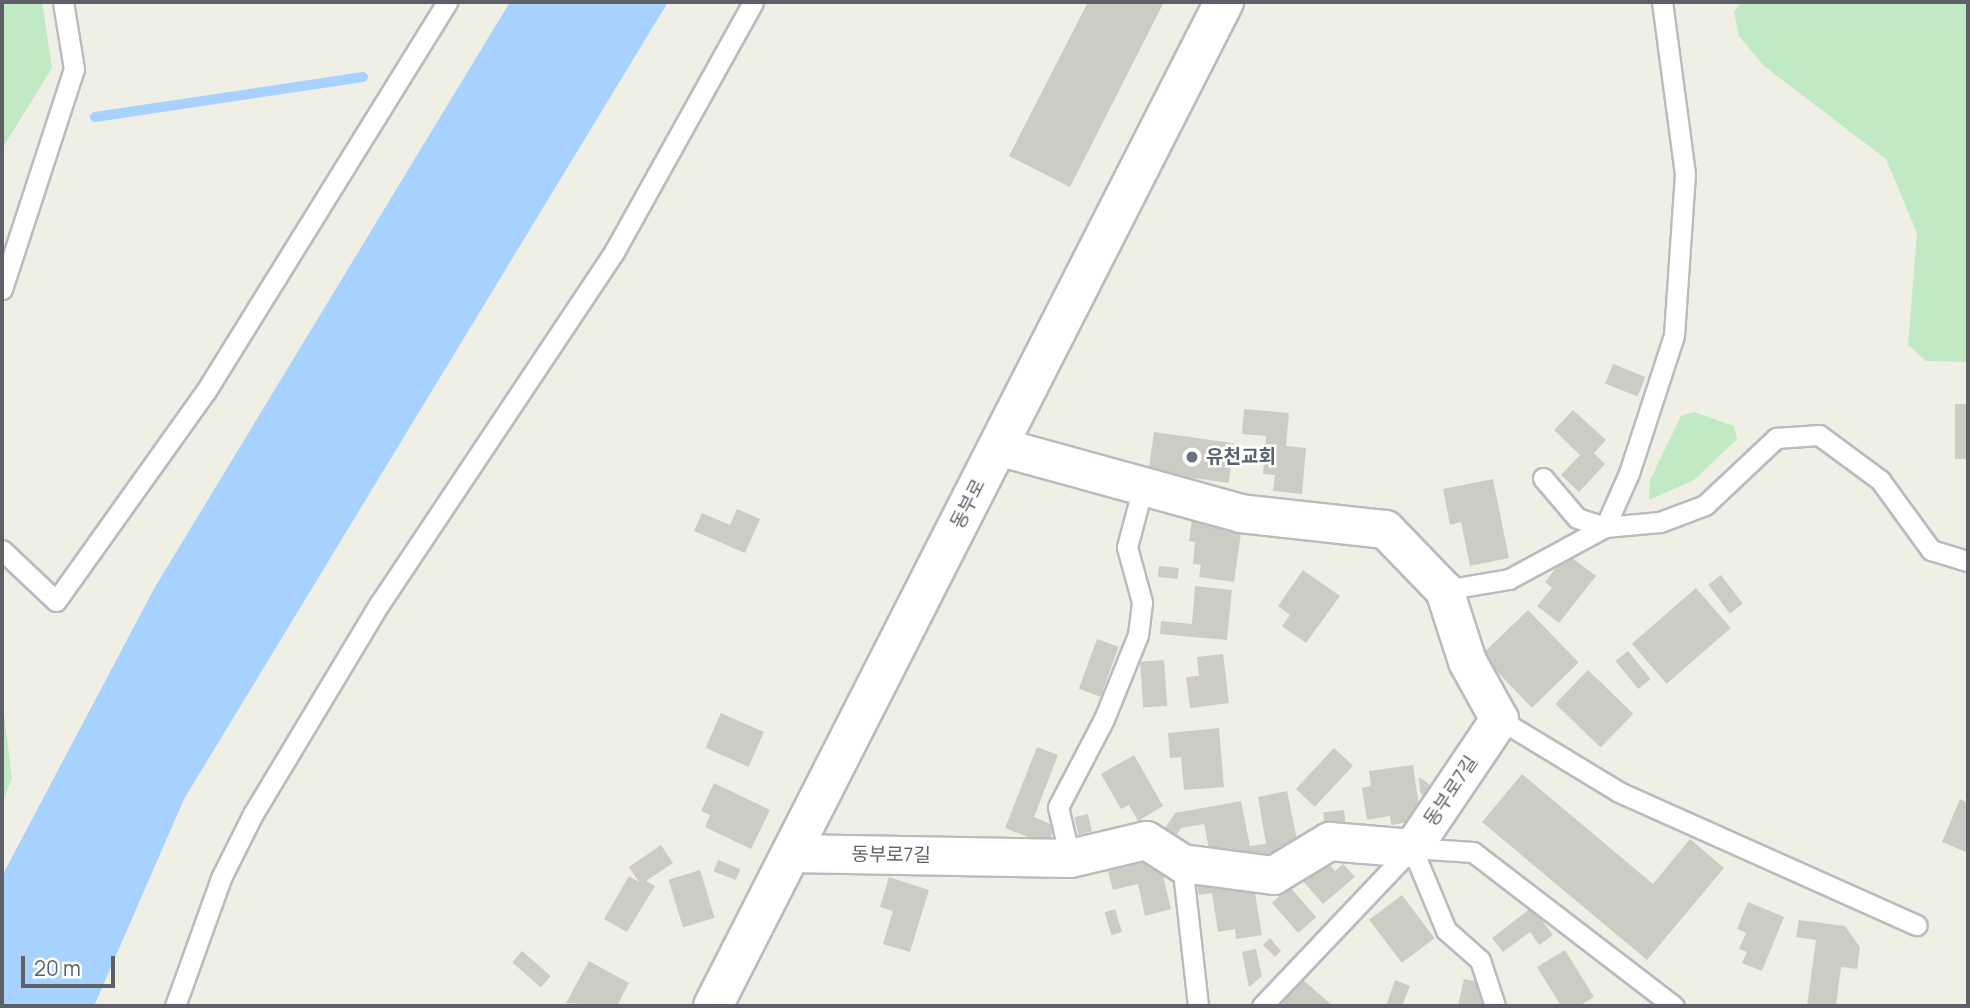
<!DOCTYPE html>
<meta charset="utf-8">
<style>
body{margin:0}
#map{position:relative;width:1970px;height:1008px;overflow:hidden;background:#f0efe6;font-family:Manrope,"Noto Sans KR",sans-serif}
div>[style]{position:absolute}
.green>*{inset:0;background:#c1e9c4}
.water>*{inset:0;background:#a7d2ff}
.stream>*{height:10px;margin:-5px;padding:0 5px;transform-origin:5px;border-radius:5px;background:#a7d2ff}
.building>*{inset:0;background:#cdccc4;transform-origin:0 0}
.roads{filter:drop-shadow(2px 0 #b8bbc0) drop-shadow(-2px 0 #b8bbc0) drop-shadow(0 2px #b8bbc0) drop-shadow(0 -2px #b8bbc0)}
.lane>*{height:19px;margin:-9.5px;padding:0 9.5px;transform-origin:9.5px;border-radius:9.5px;background:#fff}
.street>*{height:37px;margin:-18.5px;padding:0 18.5px;transform-origin:18.5px;border-radius:18.5px;background:#fff}
.secondary>*{height:38px;margin:-19px;padding:0 19px;transform-origin:19px;border-radius:19px;background:#fff}
.dots>*{width:19px;height:19px;translate:-50% -50%;box-sizing:border-box;border:4px solid #fff;border-radius:50%}
span{translate:-50% -50%;white-space:nowrap;text-align:center;line-height:1.15;-webkit-text-stroke:5px #fff;paint-order:stroke}
.worship-label{font-size:19px;color:#5b616d;font-weight:700}
.left{translate:0 -50%;text-align:left}
.street-label{font-size:19px;color:#5d6167}
.frame{position:absolute;inset:0;border:4px solid #5d6167;pointer-events:none}
.scale{position:absolute;left:21px;top:956px;width:94px;height:32px;box-sizing:border-box;border:4px solid #5d6167;border-top:0;padding-left:9px;font-size:21px;line-height:24px;white-space:nowrap;color:#5d6167;-webkit-text-stroke:5px #fff;paint-order:stroke}
</style>
<div id="map">
<div class="green">
<div style="clip-path:polygon(2px 2px,42px 2px,52px 68px,2px 149px)"></div>
<div style="clip-path:polygon(1742px 2px,1968px 2px,1968px 362px,1926px 361px,1908px 345px,1917px 233px,1886px 159px,1764px 66px,1739px 36px,1734px 12px)"></div>
<div style="clip-path:polygon(1694px 412px,1734px 426px,1737px 439px,1694px 480px,1649px 500px,1650px 480px,1681px 416px)"></div>
<div style="clip-path:polygon(2px 697px,12px 779px,2px 802px)"></div>
</div>
<div class="water">
<div style="clip-path:polygon(510px 2px,668px 2px,184px 799px,94px 1006px,2px 1006px,2px 876px,155px 587px)"></div>
</div>
<div class="stream">
<div style="left:95px;top:117px;width:271px;rotate:-8.5deg"></div>
</div>
<div class="building">
<div style="clip-path:polygon(1088px 2px,1164px 2px,1070px 187px,1009px 156px)"></div>
<div style="left:1613px;top:364px;width:35px;height:21px;rotate:22deg"></div>
<div style="left:1955px;top:404px;width:13px;height:55px"></div>
<div style="clip-path:polygon(1244px 409px,1289px 413px,1286px 446px,1306px 448px,1302px 494px,1273px 491px,1275px 475px,1263px 474px,1266px 436px,1242px 434px)"></div>
<div style="clip-path:polygon(1573px 410px,1606px 440px,1594px 453px,1605px 464px,1579px 492px,1561px 475px,1580px 455px,1554px 430px)"></div>
<div style="left:1154px;top:432px;width:81px;height:40px;rotate:8deg"></div>
<div style="clip-path:polygon(1493px 479px,1509px 558px,1470px 566px,1461px 522px,1450px 525px,1443px 489px)"></div>
<div style="clip-path:polygon(737px 509px,760px 519px,745px 553px,694px 531px,702px 513px,730px 525px)"></div>
<div style="clip-path:polygon(1192px 519px,1242px 526px,1234px 582px,1199px 577px,1201px 565px,1193px 564px,1195px 542px,1189px 541px)"></div>
<div style="clip-path:polygon(1567px 554px,1596px 576px,1559px 623px,1537px 606px,1552px 588px,1545px 582px)"></div>
<div style="left:1159px;top:566px;width:20px;height:11px;rotate:6deg"></div>
<div style="clip-path:polygon(1303px 570px,1340px 596px,1306px 643px,1282px 626px,1290px 615px,1278px 606px)"></div>
<div style="left:1721px;top:575px;width:36px;height:16px;rotate:53deg"></div>
<div style="clip-path:polygon(1195px 586px,1232px 590px,1227px 640px,1160px 634px,1161px 621px,1192px 624px)"></div>
<div style="left:1696px;top:588px;width:53px;height:85px;rotate:49deg"></div>
<div style="left:1528px;top:610px;width:73px;height:65px;rotate:46deg"></div>
<div style="left:1097px;top:639px;width:23px;height:53px;rotate:20deg"></div>
<div style="left:1628px;top:651px;width:36px;height:16px;rotate:51deg"></div>
<div style="clip-path:polygon(1223px 654px,1229px 703px,1190px 708px,1186px 677px,1199px 676px,1197px 657px)"></div>
<div style="left:1164px;top:660px;width:46px;height:24px;rotate:86deg"></div>
<div style="left:1588px;top:670px;width:63px;height:47px;rotate:44deg"></div>
<div style="left:721px;top:713px;width:47px;height:38px;rotate:24deg"></div>
<div style="clip-path:polygon(1219px 728px,1224px 787px,1184px 790px,1181px 757px,1170px 758px,1168px 733px)"></div>
<div style="clip-path:polygon(1037px 747px,1058px 755px,1034px 817px,1055px 826px,1048px 845px,1005px 828px)"></div>
<div style="left:1334px;top:748px;width:26px;height:56px;rotate:43deg"></div>
<div style="clip-path:polygon(1134px 755px,1163px 806px,1138px 821px,1129px 805px,1121px 809px,1101px 774px)"></div>
<div style="clip-path:polygon(1413px 765px,1421px 820px,1391px 825px,1390px 816px,1367px 820px,1362px 788px,1371px 786px,1369px 771px)"></div>
<div style="clip-path:polygon(1522px 774px,1653px 884px,1690px 839px,1724px 868px,1647px 960px,1482px 822px)"></div>
<div style="clip-path:polygon(1419px 777px,1437px 790px,1429px 802px,1420px 792px)"></div>
<div style="clip-path:polygon(714px 783px,770px 810px,751px 849px,705px 827px,710px 815px,701px 811px)"></div>
<div style="clip-path:polygon(1287px 791px,1297px 840px,1282px 853px,1237px 860px,1210px 854px,1204px 824px,1181px 828px,1174px 839px,1163px 831px,1175px 813px,1241px 801px,1250px 846px,1266px 844px,1258px 797px)"></div>
<div style="clip-path:polygon(1960px 799px,1968px 803px,1968px 853px,1942px 842px)"></div>
<div style="left:1344px;top:810px;width:17px;height:21px;rotate:83deg"></div>
<div style="left:1088px;top:814px;width:18px;height:14px;rotate:77deg"></div>
<div style="clip-path:polygon(661px 845px,673px 863px,646px 881px,655px 886px,627px 932px,604px 919px,629px 876px,639px 882px,629px 867px)"></div>
<div style="clip-path:polygon(1159px 859px,1171px 909px,1145px 916px,1138px 884px,1113px 890px,1108px 871px)"></div>
<div style="left:718px;top:860px;width:24px;height:12px;rotate:22deg"></div>
<div style="clip-path:polygon(1326px 860px,1335px 871px,1343px 864px,1355px 877px,1323px 904px,1302px 880px)"></div>
<div style="left:700px;top:870px;width:50px;height:33px;rotate:73deg"></div>
<div style="clip-path:polygon(889px 877px,929px 890px,910px 952px,883px 944px,893px 911px,880px 907px)"></div>
<div style="clip-path:polygon(1196px 878px,1254px 887px,1262px 935px,1236px 939px,1235px 929px,1218px 932px,1212px 893px,1199px 895px)"></div>
<div style="left:1290px;top:887px;width:40px;height:24px;rotate:49deg"></div>
<div style="left:1402px;top:895px;width:54px;height:41px;rotate:53deg"></div>
<div style="clip-path:polygon(1748px 902px,1784px 917px,1762px 971px,1742px 963px,1747px 952px,1739px 949px,1746px 933px,1737px 929px)"></div>
<div style="clip-path:polygon(1532px 907px,1553px 935px,1539px 945px,1530px 932px,1503px 952px,1492px 938px)"></div>
<div style="left:1115px;top:909px;width:24px;height:11px;rotate:73deg"></div>
<div style="clip-path:polygon(1799px 920px,1845px 926px,1860px 947px,1857px 969px,1841px 967px,1836px 1006px,1807px 1006px,1816px 940px,1796px 937px)"></div>
<div style="clip-path:polygon(1270px 938px,1281px 951px,1275px 957px,1263px 945px)"></div>
<div style="clip-path:polygon(1256px 949px,1262px 976px,1249px 987px,1242px 952px)"></div>
<div style="clip-path:polygon(1565px 950px,1594px 997px,1579px 1006px,1561px 1006px,1537px 967px)"></div>
<div style="left:522px;top:951px;width:38px;height:15px;rotate:41deg"></div>
<div style="clip-path:polygon(589px 961px,629px 983px,617px 1006px,566px 1003px)"></div>
<div style="clip-path:polygon(1302px 979px,1333px 1006px,1287px 1006px,1282px 1002px)"></div>
<div style="clip-path:polygon(1464px 979px,1480px 982px,1484px 1006px,1458px 1006px)"></div>
<div style="clip-path:polygon(1395px 980px,1410px 986px,1402px 1006px,1386px 1006px)"></div>
</div>
<div class="roads">
<div class="lane">
<div style="left:2px;top:289px;width:231px;rotate:-71.9deg"></div>
<div style="left:74px;top:69px;width:68px;rotate:-99.3deg"></div>
<div style="left:1543px;top:478px;width:52px;rotate:49.6deg"></div>
<div style="left:1577px;top:518px;width:29px;rotate:18deg"></div>
<div style="left:1605px;top:527px;width:55px;rotate:-5.2deg"></div>
<div style="left:1660px;top:522px;width:48px;rotate:-20.7deg"></div>
<div style="left:1705px;top:505px;width:98px;rotate:-43.3deg"></div>
<div style="left:1776px;top:438px;width:43px;rotate:-4deg"></div>
<div style="left:1819px;top:435px;width:76px;rotate:36.4deg"></div>
<div style="left:1880px;top:480px;width:87px;rotate:53.9deg"></div>
<div style="left:1931px;top:550px;width:39px;rotate:17deg"></div>
<div style="left:2px;top:550px;width:74px;rotate:43.4deg"></div>
<div style="left:56px;top:601px;width:258px;rotate:-54.5deg"></div>
<div style="left:206px;top:391px;width:458px;rotate:-58.2deg"></div>
<div style="left:1444px;top:590px;width:66px;rotate:-9.6deg"></div>
<div style="left:1509px;top:579px;width:109px;rotate:-28.4deg"></div>
<div style="left:1605px;top:527px;width:59px;rotate:-66deg"></div>
<div style="left:1629px;top:473px;width:145px;rotate:-71.9deg"></div>
<div style="left:1674px;top:335px;width:161px;rotate:-86.1deg"></div>
<div style="left:1685px;top:174px;width:174px;rotate:-97.6deg"></div>
<div style="left:1499px;top:719px;width:140px;rotate:31.3deg"></div>
<div style="left:1619px;top:792px;width:326px;rotate:24.1deg"></div>
<div style="left:1412px;top:848px;width:89px;rotate:67.5deg"></div>
<div style="left:1446px;top:930px;width:45px;rotate:41.4deg"></div>
<div style="left:1480px;top:960px;width:48px;rotate:71.9deg"></div>
<div style="left:1070px;top:858px;width:52px;rotate:-103.2deg"></div>
<div style="left:1058px;top:807px;width:99px;rotate:-62.4deg"></div>
<div style="left:1104px;top:719px;width:91px;rotate:-68deg"></div>
<div style="left:1138px;top:635px;width:33px;rotate:-83deg"></div>
<div style="left:1142px;top:602px;width:57px;rotate:-105.3deg"></div>
<div style="left:1127px;top:547px;width:62px;rotate:-75.1deg"></div>
<div style="left:1182px;top:863px;width:144px;rotate:83.6deg"></div>
<div style="left:175px;top:1006px;width:136px;rotate:-70.2deg"></div>
<div style="left:221px;top:878px;width:72px;rotate:-63.4deg"></div>
<div style="left:253px;top:814px;width:246px;rotate:-59deg"></div>
<div style="left:380px;top:603px;width:422px;rotate:-56.3deg"></div>
<div style="left:614px;top:252px;width:286px;rotate:-60.9deg"></div>
<div style="left:1262px;top:1006px;width:218px;rotate:-46.5deg"></div>
<div style="left:1412px;top:848px;width:61px;rotate:3.8deg"></div>
<div style="left:1473px;top:852px;width:253px;rotate:37.5deg"></div>
</div>
<div class="street">
<div style="left:790px;top:853px;width:280px;rotate:1deg"></div>
<div style="left:1070px;top:858px;width:78px;rotate:-13.3deg"></div>
<div style="left:1146px;top:840px;width:43px;rotate:32.6deg"></div>
<div style="left:1182px;top:863px;width:92px;rotate:7.5deg"></div>
<div style="left:1273px;top:875px;width:66px;rotate:-31.3deg"></div>
<div style="left:1329px;top:841px;width:83px;rotate:4.8deg"></div>
<div style="left:1412px;top:848px;width:156px;rotate:-56deg"></div>
<div style="left:1499px;top:719px;width:66px;rotate:-118.9deg"></div>
<div style="left:1467px;top:661px;width:75px;rotate:-107.9deg"></div>
<div style="left:1444px;top:590px;width:85px;rotate:-134deg"></div>
<div style="left:1385px;top:529px;width:145px;rotate:-173.7deg"></div>
<div style="left:1241px;top:513px;width:252px;rotate:-164.6deg"></div>
</div>
<div class="secondary">
<div style="left:713px;top:1006px;width:1127px;rotate:-63.03deg"></div>
</div>
</div>
<div class="dots">
<div style="left:1192px;top:457px;background:#6b7280"></div>
</div>
<div class="worship-label">
<span class="left" style="left:1206px;top:457px">유천교회</span>
</div>
<div class="street-label">
<span style="left:968px;top:504px;rotate:-63deg">동부로</span>
<span style="left:1451px;top:791px;rotate:-56deg">동부로7길</span>
<span style="left:891px;top:855px;rotate:1deg">동부로7길</span>
</div>
<div class="frame"></div>
<div class="scale">20 m</div>
</div>
